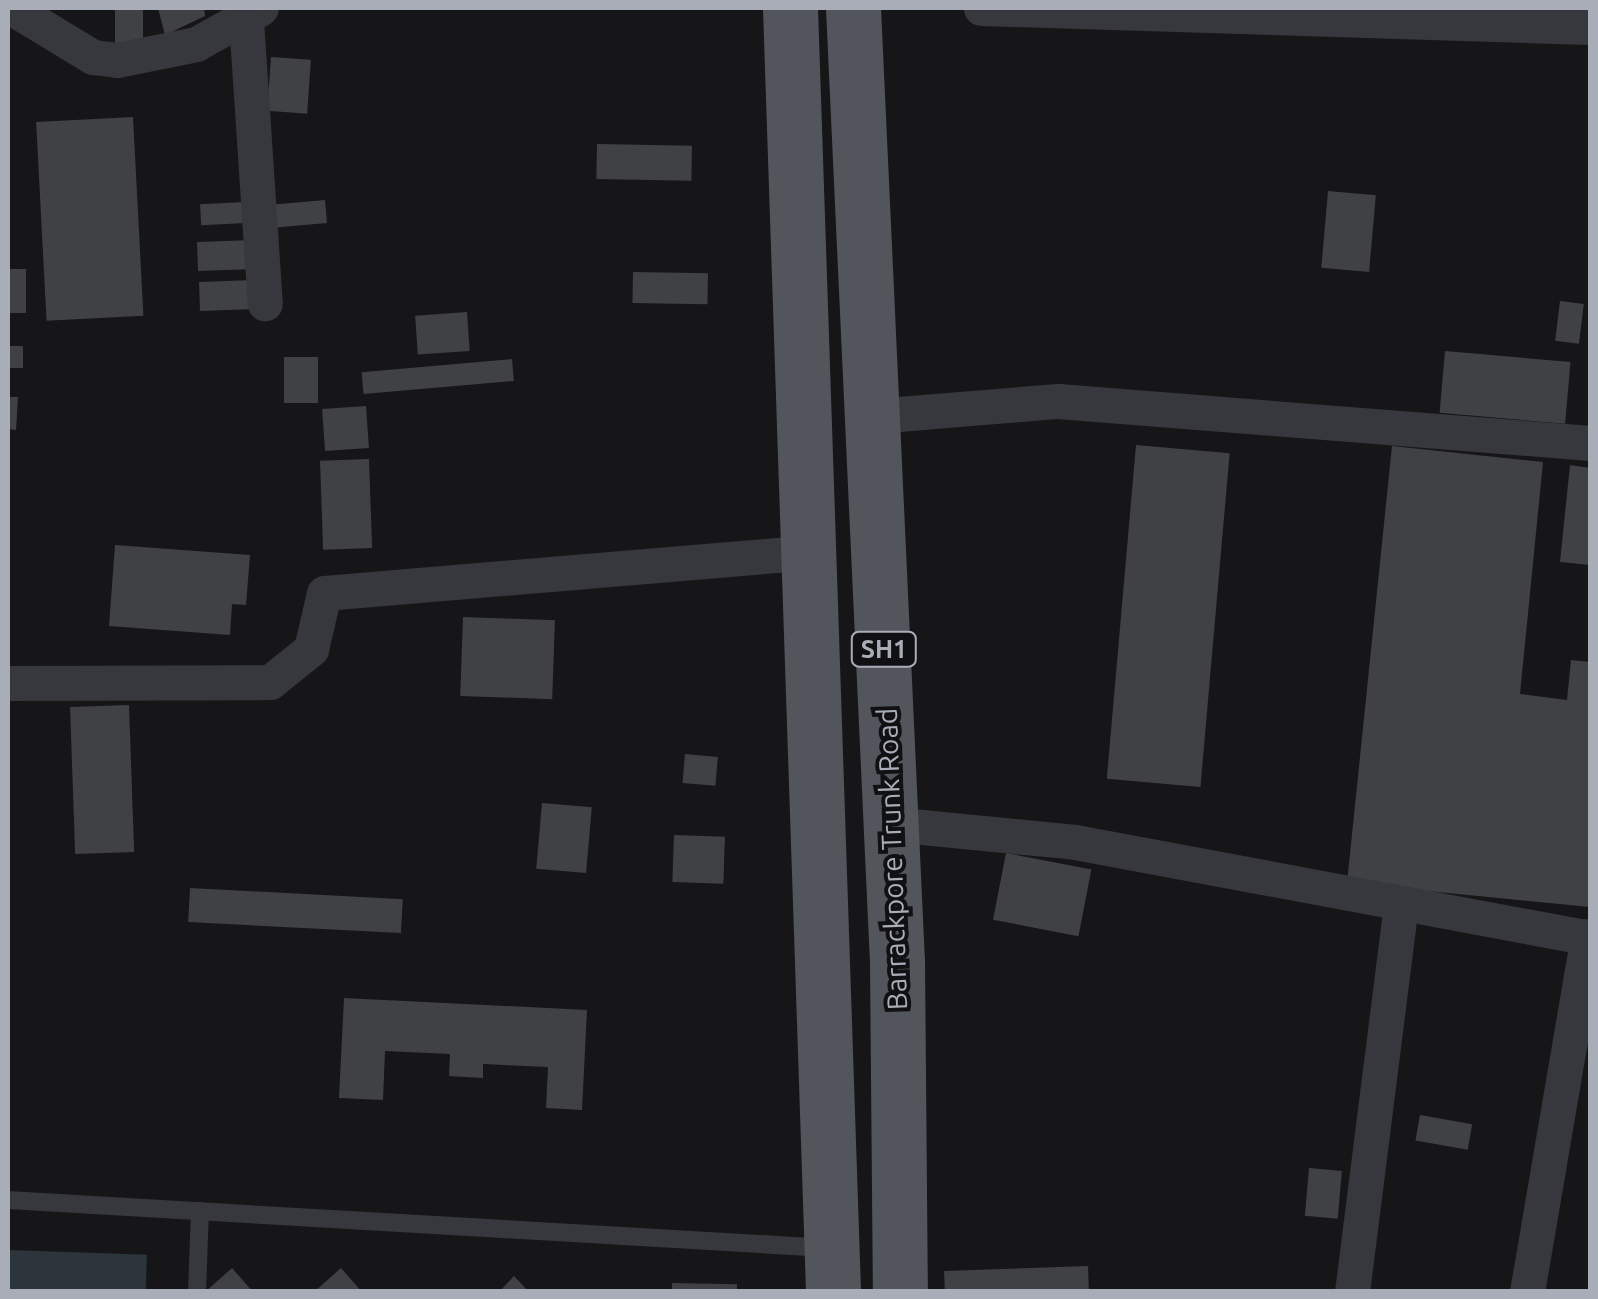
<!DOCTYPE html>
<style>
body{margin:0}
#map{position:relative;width:1598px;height:1299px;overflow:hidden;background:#161618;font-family:Ubuntu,sans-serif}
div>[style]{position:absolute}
.water>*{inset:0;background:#2c353c;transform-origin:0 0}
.building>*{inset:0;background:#404145;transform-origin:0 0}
.lane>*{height:18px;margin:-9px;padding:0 9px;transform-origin:9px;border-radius:9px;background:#37383d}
.street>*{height:35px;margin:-17.5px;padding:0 17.5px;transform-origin:17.5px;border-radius:17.5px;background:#37383d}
.primary>*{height:55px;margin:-27.5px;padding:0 27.5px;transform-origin:27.5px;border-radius:27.5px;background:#53555c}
span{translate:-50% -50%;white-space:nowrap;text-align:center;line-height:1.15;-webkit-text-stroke:8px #111113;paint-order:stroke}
.shield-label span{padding:2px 8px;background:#111113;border:2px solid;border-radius:8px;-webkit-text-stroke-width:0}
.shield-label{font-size:25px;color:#a8adb8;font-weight:700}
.street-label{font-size:28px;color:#a8adb8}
.frame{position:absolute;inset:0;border:10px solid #a8adb8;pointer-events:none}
</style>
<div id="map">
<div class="water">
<div style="left:8px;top:1250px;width:139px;height:41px;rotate:2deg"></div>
</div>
<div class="building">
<div style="left:115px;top:8px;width:28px;height:40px"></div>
<div style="clip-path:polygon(158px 8px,204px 8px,205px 16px,165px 35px)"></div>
<div style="left:271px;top:57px;width:40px;height:54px;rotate:4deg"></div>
<div style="left:133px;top:117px;width:199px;height:97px;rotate:87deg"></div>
<div style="left:597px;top:144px;width:95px;height:35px;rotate:1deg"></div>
<div style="left:1328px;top:191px;width:48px;height:77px;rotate:5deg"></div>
<div style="left:325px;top:200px;width:23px;height:57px;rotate:85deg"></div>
<div style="left:245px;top:202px;width:21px;height:45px;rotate:87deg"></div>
<div style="left:253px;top:240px;width:29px;height:56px;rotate:88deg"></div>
<div style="left:8px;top:269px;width:18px;height:44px"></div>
<div style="left:633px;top:272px;width:75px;height:31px;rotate:1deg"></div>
<div style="left:254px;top:280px;width:29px;height:55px;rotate:88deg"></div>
<div style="left:1560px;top:301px;width:24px;height:40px;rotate:7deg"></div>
<div style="left:467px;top:312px;width:39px;height:52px;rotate:86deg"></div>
<div style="left:8px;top:346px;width:15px;height:22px"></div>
<div style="left:1445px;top:351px;width:126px;height:62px;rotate:5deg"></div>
<div style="left:284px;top:357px;width:34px;height:46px"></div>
<div style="left:512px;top:359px;width:22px;height:151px;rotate:85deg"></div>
<div style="clip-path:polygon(8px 397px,18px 397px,16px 430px,8px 429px)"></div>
<div style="left:366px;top:406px;width:42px;height:44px;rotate:86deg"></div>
<div style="left:1136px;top:445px;width:94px;height:335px;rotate:5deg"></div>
<div style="clip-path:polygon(1392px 446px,1543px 462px,1520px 694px,1567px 700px,1571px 660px,1590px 662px,1590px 907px,1347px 883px)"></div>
<div style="left:369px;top:459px;width:89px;height:49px;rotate:88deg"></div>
<div style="clip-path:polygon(1570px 465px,1590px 468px,1590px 565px,1560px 562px)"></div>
<div style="clip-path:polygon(115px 545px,250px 555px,246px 605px,232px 604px,230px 635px,109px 626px)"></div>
<div style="left:463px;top:617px;width:92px;height:79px;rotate:2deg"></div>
<div style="left:129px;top:705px;width:147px;height:59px;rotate:88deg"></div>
<div style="left:685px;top:754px;width:33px;height:29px;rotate:5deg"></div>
<div style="left:542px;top:803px;width:50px;height:66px;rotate:5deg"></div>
<div style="left:674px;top:835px;width:51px;height:47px;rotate:2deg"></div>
<div style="left:1006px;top:853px;width:87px;height:68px;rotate:11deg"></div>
<div style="left:190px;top:888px;width:213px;height:34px;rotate:3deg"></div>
<div style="clip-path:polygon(344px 998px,587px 1010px,582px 1110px,546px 1108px,548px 1067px,483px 1064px,483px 1078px,449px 1076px,450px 1054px,385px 1051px,383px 1100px,339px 1098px)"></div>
<div style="left:1420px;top:1115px;width:53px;height:26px;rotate:10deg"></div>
<div style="left:1309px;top:1168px;width:33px;height:48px;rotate:5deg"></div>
<div style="left:1088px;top:1266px;width:26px;height:144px;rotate:88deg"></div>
<div style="clip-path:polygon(232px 1268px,253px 1292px,205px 1292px)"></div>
<div style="clip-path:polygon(341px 1268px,362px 1292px,314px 1292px)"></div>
<div style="clip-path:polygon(514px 1276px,529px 1292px,499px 1292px)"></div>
<div style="left:672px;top:1283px;width:65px;height:9px;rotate:1deg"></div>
</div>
<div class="lane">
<div style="left:8px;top:1200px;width:820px;rotate:3.35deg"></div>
<div style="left:197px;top:1292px;width:81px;rotate:-87.9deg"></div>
</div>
<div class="street">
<div style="left:12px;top:8px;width:95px;rotate:31.2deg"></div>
<div style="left:93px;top:57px;width:24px;rotate:7deg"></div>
<div style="left:117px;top:60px;width:81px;rotate:-11.4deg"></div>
<div style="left:196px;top:44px;width:74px;rotate:-29deg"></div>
<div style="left:981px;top:8px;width:609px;rotate:1.79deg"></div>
<div style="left:246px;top:20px;width:284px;rotate:86.2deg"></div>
<div style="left:874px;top:416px;width:185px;rotate:-4.7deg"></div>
<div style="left:1058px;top:401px;width:534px;rotate:4.51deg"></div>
<div style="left:8px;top:683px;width:262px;rotate:-0.2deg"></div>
<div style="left:270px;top:682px;width:53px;rotate:-38.8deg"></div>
<div style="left:311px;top:649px;width:57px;rotate:-76.9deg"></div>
<div style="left:324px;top:593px;width:490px;rotate:-4.8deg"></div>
<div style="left:892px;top:824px;width:184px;rotate:5.6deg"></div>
<div style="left:1075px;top:842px;width:524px;rotate:10.56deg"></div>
<div style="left:1352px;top:1292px;width:390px;rotate:-82.8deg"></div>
<div style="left:1527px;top:1292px;width:361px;rotate:-80.3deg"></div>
</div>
<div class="primary">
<div style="left:790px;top:8px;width:1285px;rotate:88.08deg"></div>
<div style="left:853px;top:8px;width:954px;rotate:87.36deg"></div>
<div style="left:897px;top:961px;width:331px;rotate:89.5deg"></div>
</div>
<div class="shield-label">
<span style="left:884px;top:649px">SH1</span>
</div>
<div class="street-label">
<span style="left:892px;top:859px;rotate:-92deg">Barrackpore Trunk Road</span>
</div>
<div class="frame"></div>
</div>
